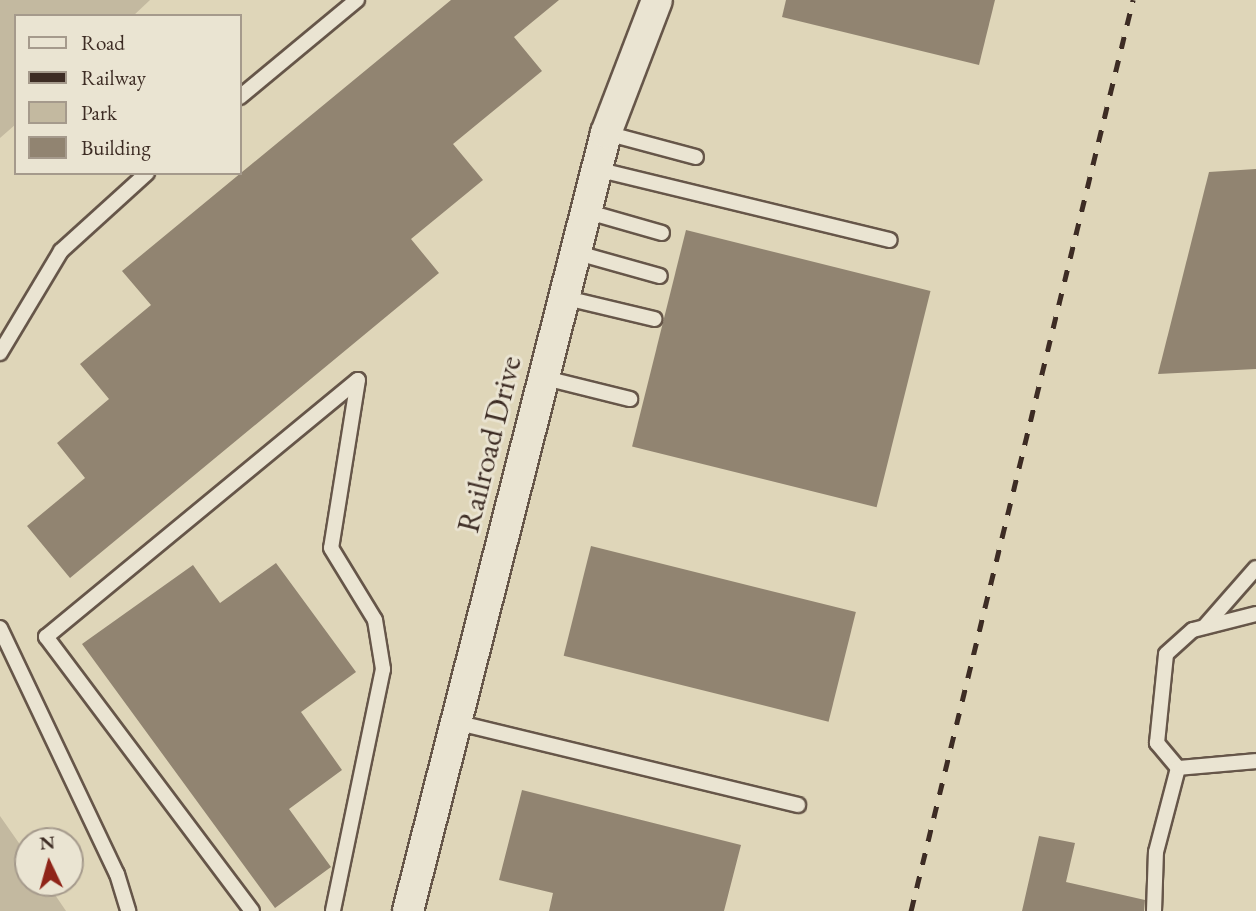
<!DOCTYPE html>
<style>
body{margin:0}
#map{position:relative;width:1256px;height:911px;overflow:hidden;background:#dfd6b9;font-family:"EB Garamond",serif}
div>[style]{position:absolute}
.green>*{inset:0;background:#c3b9a0}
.building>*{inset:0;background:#918471;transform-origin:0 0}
.roads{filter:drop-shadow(2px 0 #665649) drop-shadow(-2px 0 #665649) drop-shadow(0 2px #665649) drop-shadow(0 -2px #665649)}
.lane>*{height:14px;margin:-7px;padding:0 7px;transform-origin:7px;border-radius:7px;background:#eae4d2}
.street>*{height:30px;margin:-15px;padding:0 15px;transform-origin:15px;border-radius:15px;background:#eae4d2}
.rail>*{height:5px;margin-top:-2.5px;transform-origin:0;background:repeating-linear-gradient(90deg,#3d2c24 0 12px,transparent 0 24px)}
span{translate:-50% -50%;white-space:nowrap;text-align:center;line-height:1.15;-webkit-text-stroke:6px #eae4d2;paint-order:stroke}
.street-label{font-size:32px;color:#3d2c24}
.legend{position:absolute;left:14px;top:14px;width:228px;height:161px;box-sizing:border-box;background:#eae4d2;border:2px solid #a59a8c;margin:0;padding:9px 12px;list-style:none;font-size:21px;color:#3d2c24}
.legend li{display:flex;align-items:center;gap:14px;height:35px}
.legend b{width:35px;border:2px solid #a59a8c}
.north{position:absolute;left:14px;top:827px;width:70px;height:70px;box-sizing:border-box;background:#eae4d2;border:2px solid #a59a8c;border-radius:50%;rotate:355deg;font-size:19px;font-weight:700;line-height:28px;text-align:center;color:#3d2c24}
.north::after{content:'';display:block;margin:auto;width:24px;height:32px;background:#8f2418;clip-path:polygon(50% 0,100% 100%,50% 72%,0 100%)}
</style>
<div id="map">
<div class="green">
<div style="clip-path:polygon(0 0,150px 0,133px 16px,16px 16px,16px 124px,0 138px)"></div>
<div style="clip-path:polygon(0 816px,28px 856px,28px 883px,47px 883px,66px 911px,0 911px)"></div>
</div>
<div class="building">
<div style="clip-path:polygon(451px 0,559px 0,514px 37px,542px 71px,453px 144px,483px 180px,411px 239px,439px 273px,70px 578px,27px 526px,85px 478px,57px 443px,109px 399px,80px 364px,151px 305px,122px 271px)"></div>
<div style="clip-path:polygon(786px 0,995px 0,979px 65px,782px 17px)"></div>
<div style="clip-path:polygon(1256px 169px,1256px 369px,1158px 374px,1209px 172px)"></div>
<div style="left:686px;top:230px;width:252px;height:223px;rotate:14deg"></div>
<div style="left:591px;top:546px;width:273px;height:113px;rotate:14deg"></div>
<div style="clip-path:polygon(276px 563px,356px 672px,301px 712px,342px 770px,289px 809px,331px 867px,275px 908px,82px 644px,193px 565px,220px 603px)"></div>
<div style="clip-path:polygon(522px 790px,741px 845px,724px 911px,549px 911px,553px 893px,499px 880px)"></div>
<div style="clip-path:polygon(1039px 836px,1075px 843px,1066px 882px,1145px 900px,1144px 911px,1022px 911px)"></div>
</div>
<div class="roads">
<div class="lane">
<div style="left:240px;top:97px;width:152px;rotate:-39.7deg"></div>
<div style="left:606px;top:133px;width:93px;rotate:14.9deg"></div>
<div style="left:596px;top:169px;width:302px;rotate:13.6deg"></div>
<div style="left:585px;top:211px;width:80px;rotate:15.9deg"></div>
<div style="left:574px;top:252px;width:89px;rotate:15.6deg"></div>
<div style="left:562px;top:297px;width:95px;rotate:13.4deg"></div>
<div style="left:0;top:353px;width:119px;rotate:-59.1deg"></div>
<div style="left:61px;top:251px;width:116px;rotate:-42.2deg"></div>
<div style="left:541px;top:377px;width:92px;rotate:13.9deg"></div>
<div style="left:1205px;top:626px;width:77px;rotate:-48.7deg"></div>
<div style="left:0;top:628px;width:272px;rotate:64.6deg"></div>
<div style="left:117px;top:874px;width:39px;rotate:73deg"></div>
<div style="left:455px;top:722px;width:353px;rotate:13.6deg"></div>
<div style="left:1178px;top:768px;width:33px;rotate:-130deg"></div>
<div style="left:1157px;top:743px;width:89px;rotate:-84.2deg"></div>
<div style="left:1166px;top:654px;width:36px;rotate:-42deg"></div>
<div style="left:1193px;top:630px;width:65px;rotate:-14.3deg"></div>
<div style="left:252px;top:911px;width:343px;rotate:-126.9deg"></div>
<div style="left:46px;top:637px;width:404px;rotate:-39.5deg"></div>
<div style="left:358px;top:380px;width:170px;rotate:99.1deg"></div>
<div style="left:331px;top:548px;width:84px;rotate:58.6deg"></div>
<div style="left:375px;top:620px;width:50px;rotate:80.7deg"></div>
<div style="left:383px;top:669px;width:247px;rotate:101.7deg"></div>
<div style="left:1154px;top:911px;width:59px;rotate:-88.1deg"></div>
<div style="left:1156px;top:852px;width:87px;rotate:-75.3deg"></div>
<div style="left:1178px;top:768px;width:78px;rotate:-5.1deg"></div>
</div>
<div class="street">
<div style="left:408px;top:911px;width:803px;rotate:-75.72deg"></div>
<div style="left:606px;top:133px;width:142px;rotate:-69deg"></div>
</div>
</div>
<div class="rail">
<div style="left:911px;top:911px;width:938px;rotate:-76.3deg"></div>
</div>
<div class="street-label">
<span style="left:489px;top:444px;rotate:-76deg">Railroad Drive</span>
</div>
<ul class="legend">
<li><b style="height:9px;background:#eae4d2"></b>Road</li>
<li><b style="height:9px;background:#3d2c24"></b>Railway</li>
<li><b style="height:19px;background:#c3b9a0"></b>Park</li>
<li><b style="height:19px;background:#918471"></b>Building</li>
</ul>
<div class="north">N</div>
</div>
